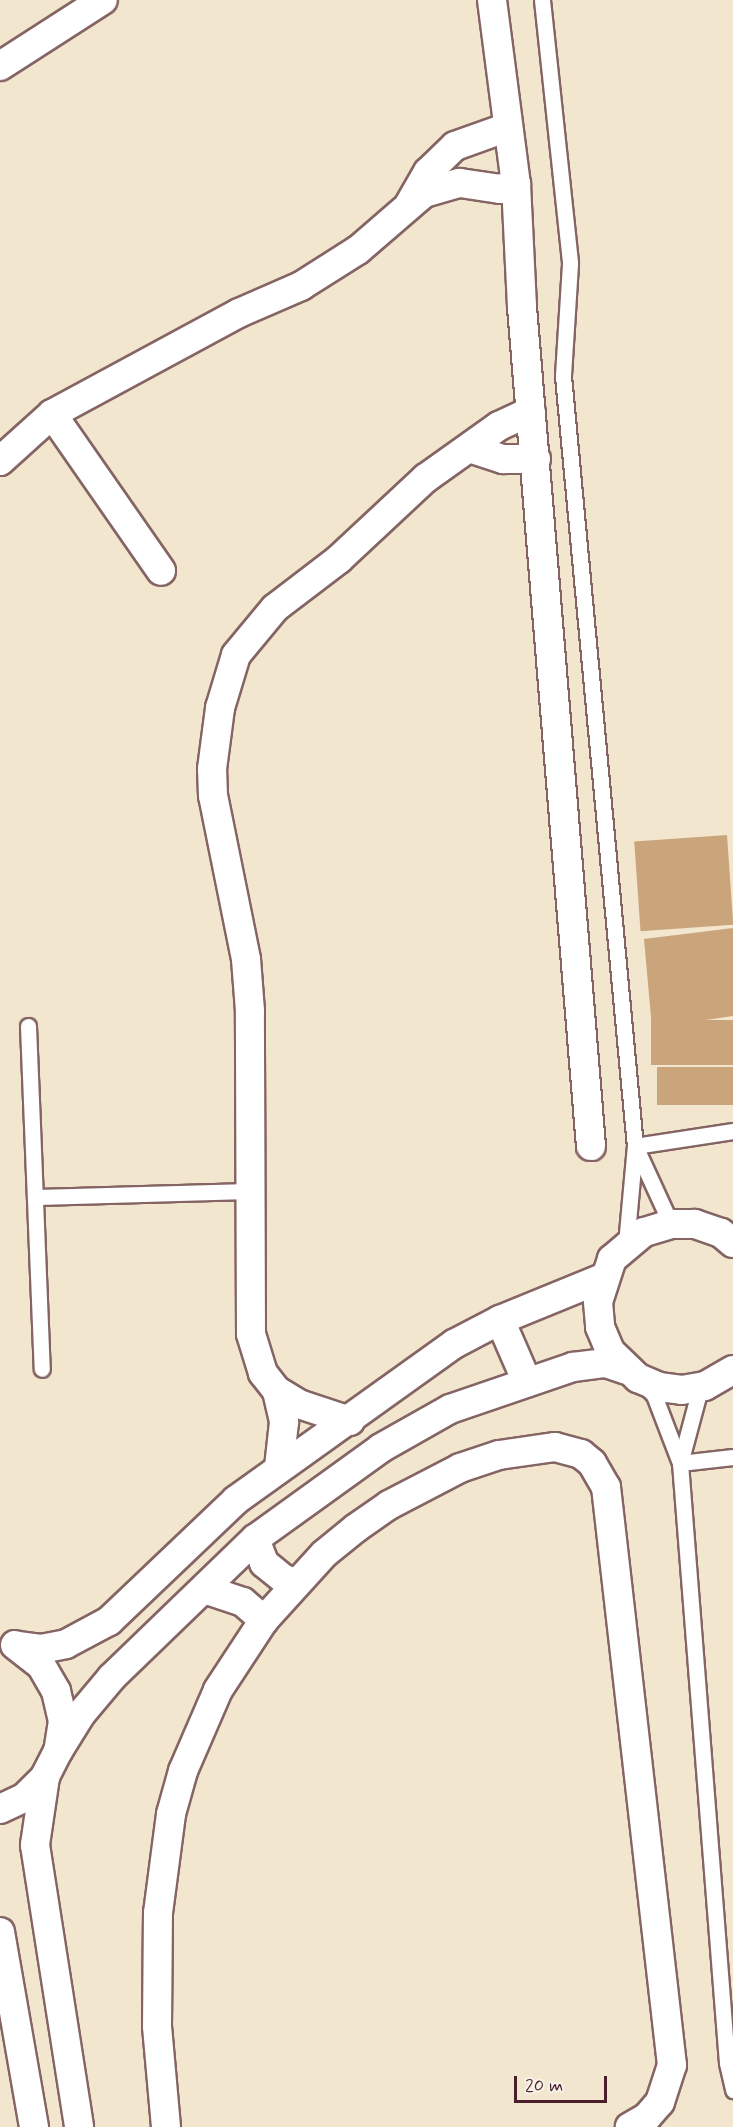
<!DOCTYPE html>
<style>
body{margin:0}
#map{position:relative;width:733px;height:2127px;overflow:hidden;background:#f3e6cf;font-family:Mynerve,sans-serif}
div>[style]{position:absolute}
.building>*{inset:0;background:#caa57b;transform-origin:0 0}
.roads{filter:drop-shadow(2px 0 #856564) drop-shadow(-2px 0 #856564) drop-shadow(0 2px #856564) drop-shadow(0 -2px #856564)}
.lane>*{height:15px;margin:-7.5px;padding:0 7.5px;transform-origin:7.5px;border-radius:7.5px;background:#fff}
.street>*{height:28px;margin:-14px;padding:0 14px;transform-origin:14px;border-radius:14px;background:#fff}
span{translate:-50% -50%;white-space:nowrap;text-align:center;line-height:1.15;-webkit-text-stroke:4.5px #f7f3e8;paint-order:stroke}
.scale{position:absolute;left:514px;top:2076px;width:93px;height:27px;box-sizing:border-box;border:3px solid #4a1f2b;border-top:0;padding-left:8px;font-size:18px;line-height:21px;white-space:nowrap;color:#4a1f2b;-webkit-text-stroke:4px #f7f3e8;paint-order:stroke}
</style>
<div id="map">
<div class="building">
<div style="left:727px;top:835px;width:90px;height:93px;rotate:86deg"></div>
<div style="clip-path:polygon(733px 928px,733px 1016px,652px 1028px,644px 939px)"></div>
<div style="left:733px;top:1020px;width:45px;height:82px;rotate:90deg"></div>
<div style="left:733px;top:1067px;width:38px;height:76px;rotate:90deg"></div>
</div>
<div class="roads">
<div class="lane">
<div style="left:542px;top:0;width:265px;rotate:83.9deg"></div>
<div style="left:570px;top:264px;width:112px;rotate:93.6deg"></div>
<div style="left:563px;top:376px;width:773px;rotate:84.66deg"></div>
<div style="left:635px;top:1146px;width:99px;rotate:-8.7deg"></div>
<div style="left:28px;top:1026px;width:343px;rotate:87.7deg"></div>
<div style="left:636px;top:1148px;width:84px;rotate:65.3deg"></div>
<div style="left:36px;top:1197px;width:214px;rotate:-1.6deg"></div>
<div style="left:626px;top:1244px;width:98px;rotate:-84.8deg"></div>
<div style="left:644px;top:1385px;width:14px;rotate:45deg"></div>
<div style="left:654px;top:1395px;width:73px;rotate:69.1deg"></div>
<div style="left:705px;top:1386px;width:12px;rotate:125deg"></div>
<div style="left:698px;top:1396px;width:69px;rotate:105deg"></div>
<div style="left:680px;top:1463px;width:602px;rotate:85.52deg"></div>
<div style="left:727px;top:2063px;width:28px;rotate:77deg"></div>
<div style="left:680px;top:1463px;width:53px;rotate:-6.5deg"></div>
</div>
<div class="street">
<div style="left:492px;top:0;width:186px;rotate:82.6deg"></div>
<div style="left:516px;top:184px;width:123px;rotate:87.2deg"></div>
<div style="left:522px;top:307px;width:842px;rotate:85.3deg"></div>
<div style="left:0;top:66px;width:122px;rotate:-32.7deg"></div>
<div style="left:410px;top:203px;width:36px;rotate:-60deg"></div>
<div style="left:428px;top:172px;width:37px;rotate:-44deg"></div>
<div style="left:455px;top:146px;width:56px;rotate:-19.7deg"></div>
<div style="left:52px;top:414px;width:213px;rotate:-28.4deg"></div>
<div style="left:239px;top:313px;width:68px;rotate:-23.5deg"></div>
<div style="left:301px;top:286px;width:67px;rotate:-32.3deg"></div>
<div style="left:358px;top:250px;width:87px;rotate:-40.8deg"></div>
<div style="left:424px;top:193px;width:37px;rotate:-16deg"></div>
<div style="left:460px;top:183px;width:40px;rotate:8.5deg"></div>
<div style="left:500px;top:189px;width:17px;rotate:-17deg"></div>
<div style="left:472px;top:449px;width:33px;rotate:18deg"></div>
<div style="left:503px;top:459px;width:33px"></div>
<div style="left:0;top:461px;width:70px;rotate:-42.1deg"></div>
<div style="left:52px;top:414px;width:191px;rotate:55.2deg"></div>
<div style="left:733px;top:1243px;width:16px;rotate:-140deg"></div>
<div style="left:721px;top:1233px;width:28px;rotate:-161deg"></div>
<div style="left:695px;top:1224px;width:24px;rotate:180deg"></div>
<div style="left:671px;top:1224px;width:28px;rotate:163deg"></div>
<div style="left:644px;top:1232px;width:42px;rotate:139.8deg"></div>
<div style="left:612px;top:1259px;width:45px;rotate:108deg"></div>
<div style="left:598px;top:1302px;width:25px;rotate:85deg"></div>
<div style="left:600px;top:1327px;width:26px;rotate:67deg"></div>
<div style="left:610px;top:1351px;width:39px;rotate:44deg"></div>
<div style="left:638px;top:1378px;width:23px;rotate:23deg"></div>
<div style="left:659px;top:1387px;width:23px;rotate:7deg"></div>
<div style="left:682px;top:1390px;width:23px;rotate:-10deg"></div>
<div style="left:705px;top:1386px;width:32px;rotate:-30deg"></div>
<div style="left:500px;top:1320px;width:68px;rotate:66.5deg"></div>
<div style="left:277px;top:1391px;width:32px;rotate:77deg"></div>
<div style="left:284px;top:1422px;width:45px;rotate:96.3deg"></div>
<div style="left:350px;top:1421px;width:54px;rotate:-161.6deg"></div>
<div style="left:299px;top:1404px;width:26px;rotate:-149deg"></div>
<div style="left:277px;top:1391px;width:23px;rotate:-128deg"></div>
<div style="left:263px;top:1373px;width:41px;rotate:-107.1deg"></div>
<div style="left:251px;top:1334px;width:323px;rotate:-90.2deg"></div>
<div style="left:250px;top:1011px;width:52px;rotate:-94.4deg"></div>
<div style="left:246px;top:959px;width:166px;rotate:-101.4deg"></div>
<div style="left:213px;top:796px;width:27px;rotate:-92deg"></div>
<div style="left:212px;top:769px;width:62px;rotate:-82.5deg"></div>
<div style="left:220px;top:708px;width:55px;rotate:-73.2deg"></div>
<div style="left:236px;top:655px;width:61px;rotate:-50.3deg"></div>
<div style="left:275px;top:608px;width:81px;rotate:-37.4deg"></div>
<div style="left:339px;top:559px;width:119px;rotate:-43deg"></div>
<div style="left:426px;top:478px;width:90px;rotate:-35.5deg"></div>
<div style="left:499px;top:426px;width:35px;rotate:-25deg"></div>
<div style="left:255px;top:1539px;width:26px;rotate:69deg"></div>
<div style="left:264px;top:1563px;width:26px;rotate:39deg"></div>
<div style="left:284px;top:1579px;width:13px;rotate:18deg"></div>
<div style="left:204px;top:1589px;width:41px;rotate:18.4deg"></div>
<div style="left:243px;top:1602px;width:28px;rotate:41deg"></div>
<div style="left:15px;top:1645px;width:33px;rotate:38deg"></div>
<div style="left:41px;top:1665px;width:30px;rotate:60deg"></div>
<div style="left:56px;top:1691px;width:31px;rotate:77deg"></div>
<div style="left:63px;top:1721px;width:30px;rotate:99deg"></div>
<div style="left:58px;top:1751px;width:29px;rotate:117deg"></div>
<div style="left:45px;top:1777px;width:69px;rotate:98.4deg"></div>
<div style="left:35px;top:1845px;width:285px;rotate:81.1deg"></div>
<div style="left:18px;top:1646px;width:23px;rotate:7deg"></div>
<div style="left:41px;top:1649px;width:25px;rotate:-11deg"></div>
<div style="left:66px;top:1644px;width:49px;rotate:-28.1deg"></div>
<div style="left:109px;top:1621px;width:175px;rotate:-43.6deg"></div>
<div style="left:236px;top:1500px;width:268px;rotate:-35.6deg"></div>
<div style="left:454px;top:1344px;width:52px;rotate:-27.6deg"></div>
<div style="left:500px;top:1320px;width:111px;rotate:-22.2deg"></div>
<div style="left:58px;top:1751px;width:44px;rotate:-58.1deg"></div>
<div style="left:81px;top:1714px;width:48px;rotate:-50deg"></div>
<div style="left:112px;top:1677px;width:199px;rotate:-44deg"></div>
<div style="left:255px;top:1539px;width:155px;rotate:-35.8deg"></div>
<div style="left:381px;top:1448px;width:79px;rotate:-29.5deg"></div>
<div style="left:450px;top:1409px;width:130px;rotate:-18.9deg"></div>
<div style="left:573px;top:1367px;width:33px;rotate:-7deg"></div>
<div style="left:606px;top:1363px;width:21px;rotate:19deg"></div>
<div style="left:0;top:1809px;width:26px;rotate:-25deg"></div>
<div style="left:24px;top:1798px;width:30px;rotate:-45deg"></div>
<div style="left:0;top:1932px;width:198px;rotate:80.1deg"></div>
<div style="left:166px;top:2127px;width:101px;rotate:-95.1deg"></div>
<div style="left:157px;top:2026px;width:113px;rotate:-89.5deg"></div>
<div style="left:158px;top:1913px;width:100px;rotate:-82.5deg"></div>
<div style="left:171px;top:1814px;width:45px;rotate:-74.4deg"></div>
<div style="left:183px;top:1771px;width:88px;rotate:-66.6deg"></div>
<div style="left:218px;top:1690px;width:84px;rotate:-56.7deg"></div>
<div style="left:264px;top:1620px;width:89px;rotate:-47.7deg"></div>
<div style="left:324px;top:1554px;width:41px;rotate:-39.1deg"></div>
<div style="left:356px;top:1528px;width:40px;rotate:-34.9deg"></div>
<div style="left:389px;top:1505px;width:80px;rotate:-27.5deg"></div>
<div style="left:460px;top:1468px;width:41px;rotate:-18.4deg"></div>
<div style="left:499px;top:1455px;width:57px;rotate:-8.1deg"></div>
<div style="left:555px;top:1447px;width:27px;rotate:15deg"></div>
<div style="left:581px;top:1454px;width:14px;rotate:39deg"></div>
<div style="left:592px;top:1463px;width:28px;rotate:60deg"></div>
<div style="left:606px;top:1487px;width:582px;rotate:83.49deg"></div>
<div style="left:672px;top:2065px;width:39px;rotate:108deg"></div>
<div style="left:660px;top:2102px;width:20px;rotate:131deg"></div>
<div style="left:647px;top:2117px;width:20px;rotate:150deg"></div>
</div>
</div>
<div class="scale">20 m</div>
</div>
